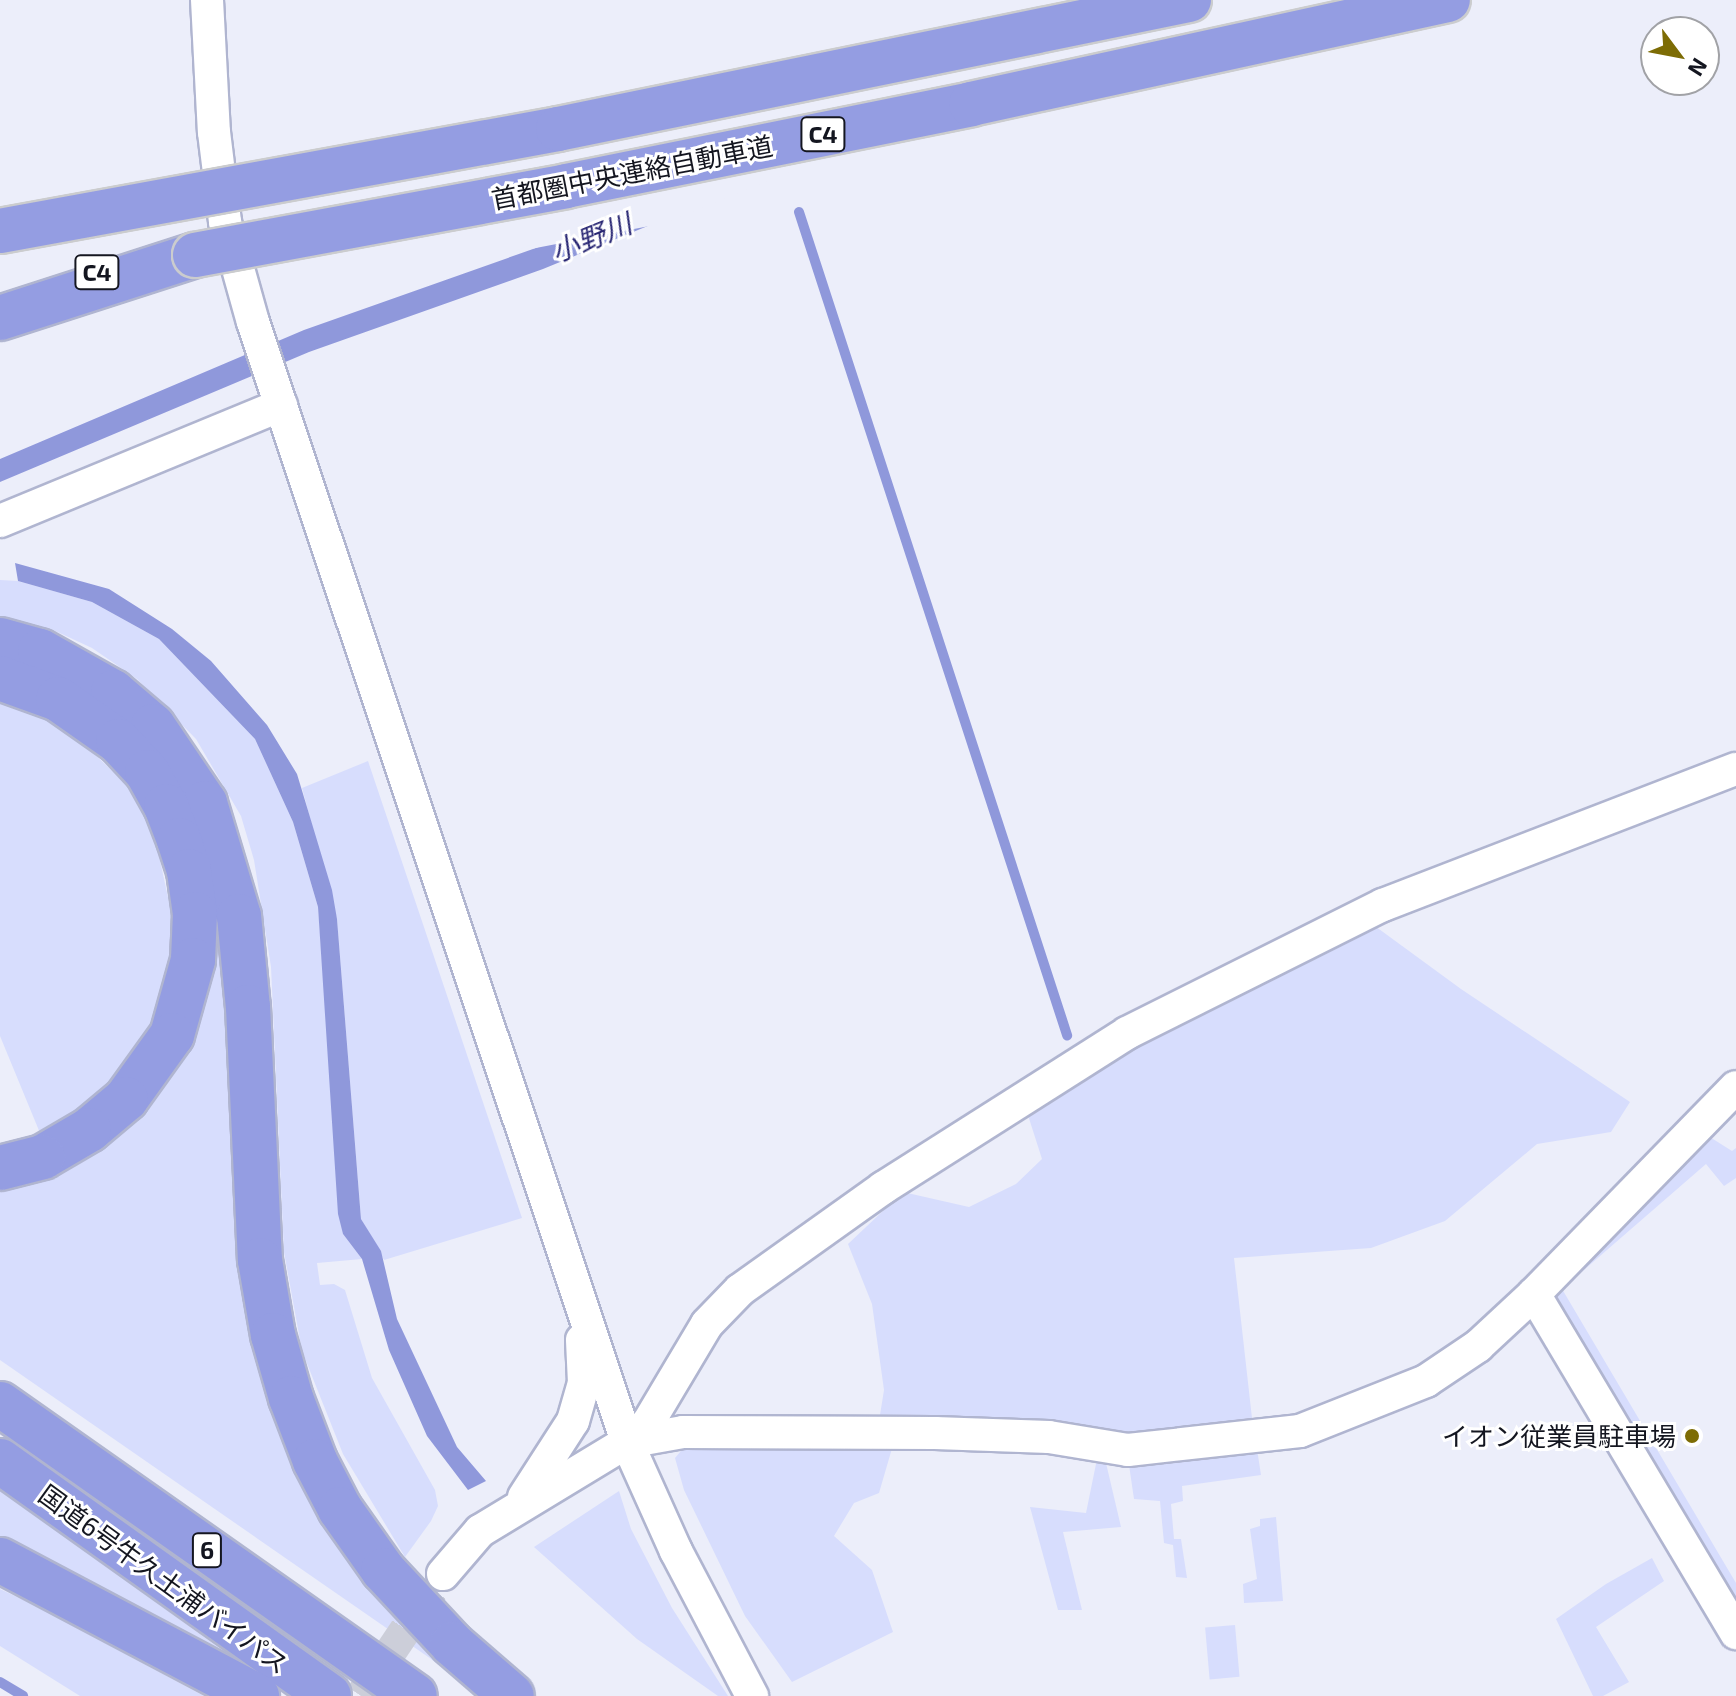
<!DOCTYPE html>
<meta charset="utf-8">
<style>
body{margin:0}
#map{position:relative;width:1736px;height:1696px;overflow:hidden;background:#eceefa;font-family:"Exo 2","Noto Sans JP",sans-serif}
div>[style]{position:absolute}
.green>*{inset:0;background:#d7ddfd;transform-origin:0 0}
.water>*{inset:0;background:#8f98db}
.pier>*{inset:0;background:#eceefa}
.stream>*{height:10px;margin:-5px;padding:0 5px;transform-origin:5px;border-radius:5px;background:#8f98db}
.minor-tunnel>*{height:32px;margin-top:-16px;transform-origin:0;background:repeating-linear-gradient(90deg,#ccced9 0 32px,transparent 0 48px)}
.roads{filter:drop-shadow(2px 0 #b0b5d0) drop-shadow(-2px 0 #b0b5d0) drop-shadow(0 2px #b0b5d0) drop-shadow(0 -2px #b0b5d0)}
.minor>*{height:32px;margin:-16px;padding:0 16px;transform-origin:16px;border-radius:16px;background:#fff}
.highway>*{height:44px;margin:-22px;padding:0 22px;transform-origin:22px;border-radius:22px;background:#949de2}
.bridges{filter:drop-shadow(2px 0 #cbccce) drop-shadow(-2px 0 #cbccce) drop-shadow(0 2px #cbccce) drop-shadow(0 -2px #cbccce)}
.highway-bridge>*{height:44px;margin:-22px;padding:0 22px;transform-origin:22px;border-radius:22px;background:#949de2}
.dots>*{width:22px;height:22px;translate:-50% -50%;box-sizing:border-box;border:4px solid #fff;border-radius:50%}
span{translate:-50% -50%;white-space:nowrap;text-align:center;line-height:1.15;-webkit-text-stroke:6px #fff;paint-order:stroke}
.shield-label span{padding:2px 6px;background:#fff;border:2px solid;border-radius:6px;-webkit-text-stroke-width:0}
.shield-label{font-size:24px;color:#141620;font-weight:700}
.street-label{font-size:26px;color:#141620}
.poi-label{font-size:26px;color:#141620}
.right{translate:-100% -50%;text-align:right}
.water-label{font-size:28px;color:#292774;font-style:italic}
.north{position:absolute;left:1640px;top:16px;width:80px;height:80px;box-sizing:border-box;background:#fff;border:2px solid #a1a2a6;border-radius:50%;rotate:122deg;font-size:22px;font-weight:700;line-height:32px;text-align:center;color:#141620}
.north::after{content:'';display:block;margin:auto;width:28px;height:36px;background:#7d6c05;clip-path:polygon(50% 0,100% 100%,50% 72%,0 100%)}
</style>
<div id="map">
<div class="green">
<div style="clip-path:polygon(0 580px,18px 581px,92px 602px,159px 639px,255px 739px,293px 822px,318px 907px,343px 1234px,362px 1259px,317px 1263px,320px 1285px,334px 1284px,345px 1290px,372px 1378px,435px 1490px,438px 1506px,431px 1521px,405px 1557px,343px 1454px,302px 1351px,284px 1252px,271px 967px,254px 860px,241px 816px,196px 739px,137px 679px,92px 648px,51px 629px,0 618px)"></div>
<div style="clip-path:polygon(0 702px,54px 723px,82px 742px,131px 789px,155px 837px,172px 916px,171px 953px,161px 996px,146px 1034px,118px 1076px,84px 1107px,40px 1133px,0 1036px)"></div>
<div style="clip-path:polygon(368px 761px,522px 1218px,384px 1260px,361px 1219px,337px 919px,302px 788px)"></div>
<div style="clip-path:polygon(1368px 921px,1461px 989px,1630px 1102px,1611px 1132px,1537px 1144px,1445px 1221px,1371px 1248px,1234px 1258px,1252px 1418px,1143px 1434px,880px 1415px,884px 1390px,872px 1304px,848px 1244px,903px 1192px,969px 1207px,1016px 1184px,1042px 1159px,1026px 1109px,1139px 1038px)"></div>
<div style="clip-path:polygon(223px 932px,254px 1331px,449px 1666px,447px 1670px,0 1360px,0 1191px,27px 1185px,65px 1167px,131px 1122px,158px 1092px,189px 1043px,207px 993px,211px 933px)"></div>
<div style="clip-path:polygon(1705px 1134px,1732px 1151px,1736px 1148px,1736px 1178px,1724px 1186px,1706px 1164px,1562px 1289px,1736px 1583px,1736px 1616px,1545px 1297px)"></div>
<div style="clip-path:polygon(686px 1445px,893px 1445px,879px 1493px,854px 1503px,834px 1536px,872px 1570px,893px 1632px,792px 1682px,745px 1616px,684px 1490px,675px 1458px)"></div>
<div style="clip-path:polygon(1257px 1449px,1261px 1475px,1182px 1486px,1183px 1501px,1171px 1504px,1174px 1539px,1181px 1539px,1187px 1578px,1176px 1577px,1173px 1545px,1164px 1543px,1160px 1501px,1134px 1499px,1129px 1465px)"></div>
<div style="clip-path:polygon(1097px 1459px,1106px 1463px,1121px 1527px,1063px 1532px,1082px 1610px,1058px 1610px,1030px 1507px,1086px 1513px)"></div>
<div style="clip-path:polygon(0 1491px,110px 1569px,226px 1653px,0 1539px)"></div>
<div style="clip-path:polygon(619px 1491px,631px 1529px,672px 1608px,728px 1696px,718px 1696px,637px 1639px,534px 1547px)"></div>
<div style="clip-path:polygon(1276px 1517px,1283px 1601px,1244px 1603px,1243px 1584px,1257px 1579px,1250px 1529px,1260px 1526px,1260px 1519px)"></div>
<div style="clip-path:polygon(1652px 1558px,1664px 1581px,1596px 1627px,1629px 1682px,1603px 1696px,1593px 1696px,1556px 1619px,1606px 1584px)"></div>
<div style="clip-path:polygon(0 1589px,32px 1604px,204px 1696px,80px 1696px,0 1646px)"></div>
<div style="left:1235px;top:1625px;width:52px;height:30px;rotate:85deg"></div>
</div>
<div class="water">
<div style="clip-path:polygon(957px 99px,543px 269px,309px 352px,0 482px,0 459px,304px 330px)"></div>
<div style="clip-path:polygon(15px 563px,109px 589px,172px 629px,211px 661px,267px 725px,297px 774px,332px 890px,337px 919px,361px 1219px,381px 1251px,397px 1319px,457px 1447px,486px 1481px,468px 1490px,427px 1436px,389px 1350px,362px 1259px,343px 1234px,338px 1214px,318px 907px,293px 822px,255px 739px,159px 639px,92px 602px,18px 581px)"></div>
</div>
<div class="pier">
<div style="clip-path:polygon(1141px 0,1211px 0,665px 223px,510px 253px)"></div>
</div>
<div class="stream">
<div style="left:799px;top:212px;width:866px;rotate:71.96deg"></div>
<div style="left:0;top:1682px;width:27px;rotate:31deg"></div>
</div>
<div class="minor-tunnel">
<div style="left:361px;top:1696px;width:147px;rotate:-56.1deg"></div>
</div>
<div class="roads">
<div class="minor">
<div style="left:207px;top:0;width:132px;rotate:87deg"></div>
<div style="left:214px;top:132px;width:91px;rotate:83deg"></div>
<div style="left:225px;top:222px;width:104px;rotate:74.4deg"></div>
<div style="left:253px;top:322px;width:1181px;rotate:71.53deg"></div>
<div style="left:627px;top:1442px;width:120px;rotate:65.8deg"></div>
<div style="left:676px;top:1551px;width:164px;rotate:62.3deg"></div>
<div style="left:0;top:521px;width:304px;rotate:-22.4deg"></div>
<div style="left:1534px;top:1294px;width:395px;rotate:59.2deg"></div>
<div style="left:627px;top:1442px;width:57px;rotate:-10.1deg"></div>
<div style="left:683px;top:1432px;width:252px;rotate:0.2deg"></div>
<div style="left:935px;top:1433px;width:114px;rotate:2deg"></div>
<div style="left:1049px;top:1437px;width:80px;rotate:9.3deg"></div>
<div style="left:1128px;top:1450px;width:173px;rotate:-6.3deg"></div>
<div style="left:1300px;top:1431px;width:136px;rotate:-21.6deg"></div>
<div style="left:1426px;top:1381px;width:63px;rotate:-33.9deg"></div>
<div style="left:1478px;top:1346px;width:76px;rotate:-42.9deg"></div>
<div style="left:1534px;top:1294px;width:289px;rotate:-45.7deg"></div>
<div style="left:524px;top:1497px;width:90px;rotate:-57.2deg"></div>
<div style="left:573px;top:1421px;width:40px;rotate:-74deg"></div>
<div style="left:584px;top:1383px;width:43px;rotate:-92.7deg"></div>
<div style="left:443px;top:1574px;width:57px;rotate:-49.3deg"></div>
<div style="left:480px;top:1531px;width:172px;rotate:-31.2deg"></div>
<div style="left:627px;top:1442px;width:28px;rotate:-42deg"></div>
<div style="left:648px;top:1423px;width:115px;rotate:-59.2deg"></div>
<div style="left:707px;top:1324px;width:47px;rotate:-45.9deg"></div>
<div style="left:740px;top:1290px;width:176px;rotate:-35.5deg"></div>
<div style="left:883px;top:1188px;width:289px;rotate:-32.4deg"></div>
<div style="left:1127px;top:1033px;width:286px;rotate:-26.6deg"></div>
<div style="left:1383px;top:905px;width:378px;rotate:-21.1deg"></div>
</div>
<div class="highway">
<div style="left:0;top:318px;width:205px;rotate:-17.9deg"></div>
<div style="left:0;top:640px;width:41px;rotate:15.4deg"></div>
<div style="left:40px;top:651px;width:84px;rotate:29.3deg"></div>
<div style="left:113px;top:692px;width:52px;rotate:40.4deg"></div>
<div style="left:153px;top:726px;width:93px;rotate:56deg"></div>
<div style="left:205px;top:803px;width:118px;rotate:73.3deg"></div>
<div style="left:239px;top:916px;width:91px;rotate:84.4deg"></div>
<div style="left:248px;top:1007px;width:253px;rotate:87.3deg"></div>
<div style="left:260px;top:1260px;width:76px;rotate:80.2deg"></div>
<div style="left:273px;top:1335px;width:66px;rotate:74.1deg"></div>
<div style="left:291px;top:1398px;width:67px;rotate:69.1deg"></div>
<div style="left:315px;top:1461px;width:54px;rotate:62.5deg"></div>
<div style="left:340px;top:1509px;width:75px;rotate:54.8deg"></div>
<div style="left:383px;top:1570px;width:101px;rotate:47deg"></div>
<div style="left:452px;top:1644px;width:79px;rotate:40.9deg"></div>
<div style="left:0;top:678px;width:62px;rotate:19.9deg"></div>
<div style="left:58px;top:699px;width:73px;rotate:35deg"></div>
<div style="left:118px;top:741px;width:42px;rotate:46.9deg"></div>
<div style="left:147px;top:772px;width:39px;rotate:61deg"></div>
<div style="left:166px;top:806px;width:36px;rotate:69deg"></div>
<div style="left:179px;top:840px;width:33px;rotate:72deg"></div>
<div style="left:189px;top:871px;width:43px;rotate:82.1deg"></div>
<div style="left:195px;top:914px;width:46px;rotate:92.5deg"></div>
<div style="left:193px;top:960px;width:78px;rotate:105.6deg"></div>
<div style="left:172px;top:1035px;width:79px;rotate:125.7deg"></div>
<div style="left:126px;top:1099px;width:48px;rotate:140deg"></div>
<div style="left:89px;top:1130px;width:53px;rotate:149.6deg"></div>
<div style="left:43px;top:1157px;width:44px;rotate:165.7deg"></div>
<div style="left:0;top:1404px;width:507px;rotate:35.13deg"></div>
<div style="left:0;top:1461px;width:404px;rotate:35.5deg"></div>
<div style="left:0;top:1560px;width:291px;rotate:27.9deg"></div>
</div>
</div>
<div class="bridges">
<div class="highway-bridge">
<div style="left:0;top:231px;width:567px;rotate:-10.36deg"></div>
<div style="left:558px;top:129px;width:644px;rotate:-11.55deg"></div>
<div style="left:195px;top:255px;width:377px;rotate:-10.5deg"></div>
<div style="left:566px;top:186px;width:413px;rotate:-11.4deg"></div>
<div style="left:971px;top:104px;width:488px;rotate:-12.3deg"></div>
</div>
</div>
<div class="dots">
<div style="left:1692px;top:1436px;background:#7d6c05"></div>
</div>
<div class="shield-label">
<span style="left:823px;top:134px">C4</span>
<span style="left:97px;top:272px">C4</span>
<span style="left:207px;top:1550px">6</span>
</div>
<div class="street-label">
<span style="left:632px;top:172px;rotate:-11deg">首都圏中央連絡自動車道</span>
<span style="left:164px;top:1579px;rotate:36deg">国道6号牛久土浦バイパス</span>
</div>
<div class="poi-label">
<span class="right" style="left:1676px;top:1436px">イオン従業員駐車場</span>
</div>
<div class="water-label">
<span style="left:591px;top:237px;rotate:-22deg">小野川</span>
</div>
<div class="north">N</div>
</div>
